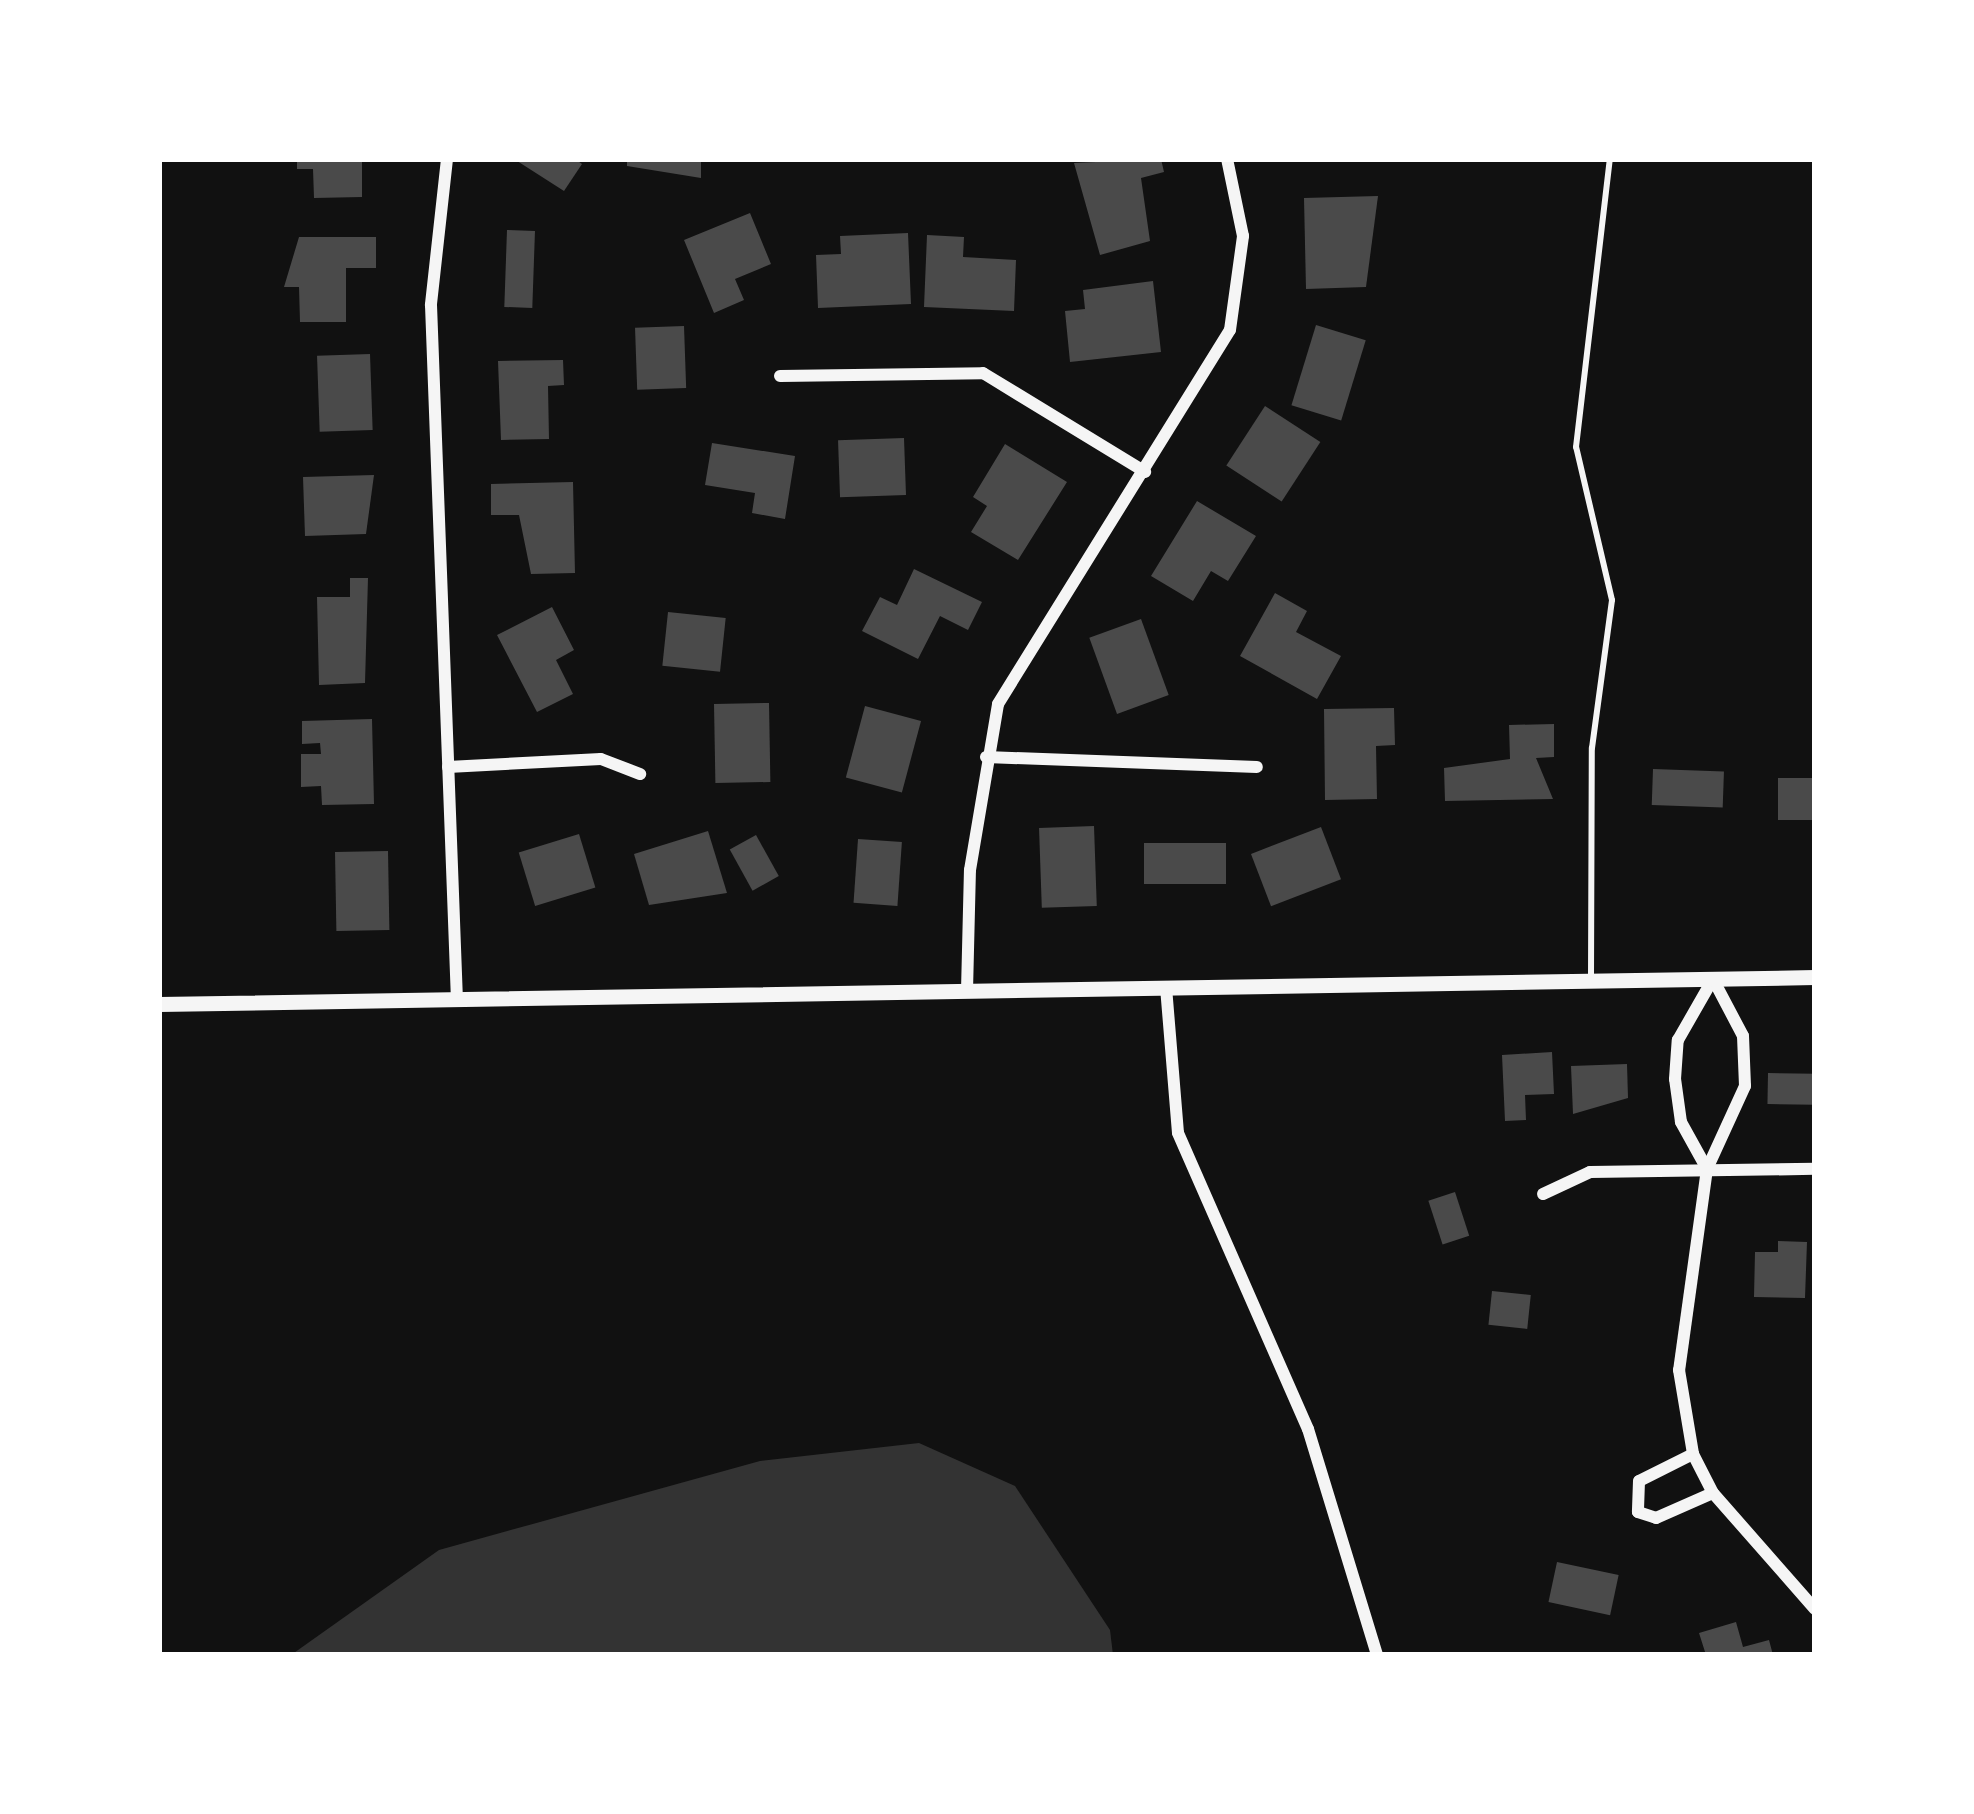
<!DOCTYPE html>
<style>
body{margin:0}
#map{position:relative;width:1974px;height:1814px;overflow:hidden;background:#111;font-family:"PT Sans",sans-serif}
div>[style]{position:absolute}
.water>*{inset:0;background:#333}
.building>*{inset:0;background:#4a4a4a;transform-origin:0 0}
.service>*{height:6px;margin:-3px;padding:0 3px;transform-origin:3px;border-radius:3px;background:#f5f5f5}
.minor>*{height:12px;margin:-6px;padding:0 6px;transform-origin:6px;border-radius:6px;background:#f5f5f5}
.tertiary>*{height:15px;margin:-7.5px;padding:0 7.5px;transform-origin:7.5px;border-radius:7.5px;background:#f5f5f5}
span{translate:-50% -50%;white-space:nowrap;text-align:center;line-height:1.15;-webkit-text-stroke:9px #fff;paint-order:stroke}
.frame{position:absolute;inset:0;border:162px solid #fff;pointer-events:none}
</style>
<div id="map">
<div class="water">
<div style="clip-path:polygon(919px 1443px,1015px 1486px,1110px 1630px,1113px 1655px,291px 1655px,439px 1550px,760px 1461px)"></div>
</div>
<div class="building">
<div style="clip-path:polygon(297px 159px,362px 159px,362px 197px,314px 198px,313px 169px,297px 169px)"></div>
<div style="clip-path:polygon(514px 159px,575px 159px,582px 164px,564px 191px)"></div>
<div style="clip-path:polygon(627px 159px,701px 159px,701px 178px,627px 166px)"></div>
<div style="clip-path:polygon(1161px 159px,1164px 172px,1141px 178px,1150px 241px,1100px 255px,1074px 163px)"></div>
<div style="clip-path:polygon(1378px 196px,1366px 287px,1306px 289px,1304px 198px)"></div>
<div style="clip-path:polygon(750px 213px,771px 264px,735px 279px,744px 300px,714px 313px,684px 240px)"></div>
<div style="left:507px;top:230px;width:28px;height:77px;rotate:2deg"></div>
<div style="clip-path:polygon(908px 233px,911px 304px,818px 308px,816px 255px,841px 254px,840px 236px)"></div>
<div style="clip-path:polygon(927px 235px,964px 237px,963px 257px,1016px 260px,1014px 311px,924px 307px)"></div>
<div style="clip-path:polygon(299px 237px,376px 237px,376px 268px,346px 268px,346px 322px,300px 322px,299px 287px,284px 287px)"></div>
<div style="clip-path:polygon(1153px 281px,1161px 352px,1070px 362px,1065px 311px,1085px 309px,1083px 290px)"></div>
<div style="left:1316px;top:325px;width:52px;height:84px;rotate:17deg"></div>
<div style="left:684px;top:326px;width:62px;height:49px;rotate:88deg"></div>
<div style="left:370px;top:354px;width:76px;height:53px;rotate:88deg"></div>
<div style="clip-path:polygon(563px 360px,564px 385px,548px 386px,549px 439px,501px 440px,498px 361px)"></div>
<div style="left:1265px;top:406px;width:66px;height:71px;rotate:33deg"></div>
<div style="left:904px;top:438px;width:57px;height:66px;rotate:88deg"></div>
<div style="clip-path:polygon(712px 443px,795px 456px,785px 519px,752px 513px,755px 493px,705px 485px)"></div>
<div style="clip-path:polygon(1005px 444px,1067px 482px,1018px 560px,971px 532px,987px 506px,973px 497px)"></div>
<div style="clip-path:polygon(374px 475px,366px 534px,305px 536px,303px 477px)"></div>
<div style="clip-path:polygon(573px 482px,575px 573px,531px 574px,519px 515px,491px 515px,491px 484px)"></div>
<div style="clip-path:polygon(1197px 501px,1256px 536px,1228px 581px,1211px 571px,1193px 601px,1151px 576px)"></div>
<div style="clip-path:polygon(914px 569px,982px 602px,968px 630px,940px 616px,918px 659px,862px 631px,880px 597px,897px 605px)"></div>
<div style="clip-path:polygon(350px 578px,368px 578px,365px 683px,319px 685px,317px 597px,350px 597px)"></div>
<div style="clip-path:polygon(1275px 593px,1307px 611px,1296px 632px,1341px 656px,1317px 699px,1240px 656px)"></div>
<div style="clip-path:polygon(552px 607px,574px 650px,556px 660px,573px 694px,537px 712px,497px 635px)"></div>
<div style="left:668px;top:612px;width:58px;height:54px;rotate:6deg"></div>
<div style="left:1141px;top:619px;width:81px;height:55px;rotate:70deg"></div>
<div style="left:769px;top:703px;width:79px;height:55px;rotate:89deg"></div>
<div style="left:865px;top:706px;width:58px;height:74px;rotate:15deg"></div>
<div style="clip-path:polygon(1394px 708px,1395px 745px,1376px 746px,1377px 799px,1325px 800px,1324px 709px)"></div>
<div style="clip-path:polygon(372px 719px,374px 804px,322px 805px,321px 786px,301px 787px,301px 754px,321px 754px,320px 743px,302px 744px,302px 721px)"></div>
<div style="clip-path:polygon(1554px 724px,1554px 757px,1536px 758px,1553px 799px,1445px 801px,1444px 768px,1510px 759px,1509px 725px)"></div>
<div style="left:1653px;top:769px;width:71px;height:36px;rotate:2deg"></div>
<div style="left:1815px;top:778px;width:42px;height:37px;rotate:90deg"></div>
<div style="left:1094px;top:826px;width:80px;height:55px;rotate:88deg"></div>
<div style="left:1321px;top:827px;width:56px;height:75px;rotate:69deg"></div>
<div style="clip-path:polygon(708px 831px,727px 893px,649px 905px,634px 854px)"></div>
<div style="left:579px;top:834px;width:56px;height:63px;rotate:73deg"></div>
<div style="left:756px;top:835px;width:47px;height:30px;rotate:61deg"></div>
<div style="left:858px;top:839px;width:44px;height:64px;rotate:4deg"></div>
<div style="left:1226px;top:843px;width:41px;height:82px;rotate:90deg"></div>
<div style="left:388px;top:851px;width:79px;height:53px;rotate:89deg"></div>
<div style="clip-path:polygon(1552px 1052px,1554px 1094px,1525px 1095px,1526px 1120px,1505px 1121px,1502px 1055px)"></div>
<div style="clip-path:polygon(1627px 1064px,1628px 1098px,1573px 1114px,1571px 1066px)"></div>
<div style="left:1768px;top:1073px;width:47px;height:31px;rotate:1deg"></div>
<div style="left:1455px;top:1192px;width:46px;height:28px;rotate:72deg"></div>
<div style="clip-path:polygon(1778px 1241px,1807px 1242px,1805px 1298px,1754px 1297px,1755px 1252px,1778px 1252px)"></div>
<div style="left:1492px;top:1291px;width:39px;height:34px;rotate:6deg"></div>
<div style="left:1557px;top:1562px;width:63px;height:41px;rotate:12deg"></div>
<div style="clip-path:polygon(1736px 1622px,1743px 1647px,1769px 1640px,1773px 1655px,1706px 1655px,1699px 1633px)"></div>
</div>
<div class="service">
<div style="left:1591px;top:979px;width:231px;rotate:-89.8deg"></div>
<div style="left:1592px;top:748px;width:149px;rotate:-82.3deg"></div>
<div style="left:1612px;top:600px;width:157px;rotate:-103.2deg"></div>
<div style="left:1576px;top:447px;width:290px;rotate:-83.3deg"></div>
</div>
<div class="minor">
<div style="left:447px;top:159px;width:147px;rotate:96.3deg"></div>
<div style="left:431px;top:305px;width:695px;rotate:87.86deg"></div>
<div style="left:780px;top:376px;width:203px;rotate:-0.8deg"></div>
<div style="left:983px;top:373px;width:190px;rotate:31.4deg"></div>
<div style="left:986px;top:757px;width:271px;rotate:2.1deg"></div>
<div style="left:448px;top:767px;width:153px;rotate:-3deg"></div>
<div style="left:601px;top:759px;width:42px;rotate:21deg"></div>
<div style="left:1713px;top:979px;width:64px;rotate:62.2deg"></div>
<div style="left:1743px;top:1036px;width:50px;rotate:87.7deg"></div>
<div style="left:1745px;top:1086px;width:91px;rotate:114.6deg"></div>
<div style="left:1707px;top:1169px;width:203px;rotate:97.9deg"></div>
<div style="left:1679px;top:1370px;width:85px;rotate:80.5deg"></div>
<div style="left:1693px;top:1454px;width:44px;rotate:62.9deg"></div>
<div style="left:1713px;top:1493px;width:154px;rotate:48.7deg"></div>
<div style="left:1166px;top:987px;width:146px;rotate:85.3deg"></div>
<div style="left:1178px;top:1133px;width:323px;rotate:66.3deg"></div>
<div style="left:1308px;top:1429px;width:236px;rotate:73deg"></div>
<div style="left:967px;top:991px;width:121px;rotate:-88.6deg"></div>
<div style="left:970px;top:870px;width:168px;rotate:-80.4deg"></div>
<div style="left:998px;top:704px;width:440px;rotate:-58.2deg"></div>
<div style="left:1230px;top:330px;width:95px;rotate:-82.1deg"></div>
<div style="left:1243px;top:236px;width:79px;rotate:-101.7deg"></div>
<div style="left:1707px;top:1169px;width:54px;rotate:-119deg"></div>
<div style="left:1681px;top:1122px;width:43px;rotate:-97.9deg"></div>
<div style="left:1675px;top:1079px;width:39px;rotate:-86deg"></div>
<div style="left:1678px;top:1040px;width:70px;rotate:-60.2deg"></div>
<div style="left:1543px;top:1194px;width:52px;rotate:-25.1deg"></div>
<div style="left:1590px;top:1172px;width:225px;rotate:-0.8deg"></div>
<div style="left:1693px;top:1454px;width:60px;rotate:153.4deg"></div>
<div style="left:1639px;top:1481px;width:31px;rotate:92deg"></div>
<div style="left:1638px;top:1512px;width:19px;rotate:18deg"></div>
<div style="left:1656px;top:1518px;width:62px;rotate:-23.7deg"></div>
</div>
<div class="tertiary">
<div style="left:159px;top:1004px;width:1656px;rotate:-0.93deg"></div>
</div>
<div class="frame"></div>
</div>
